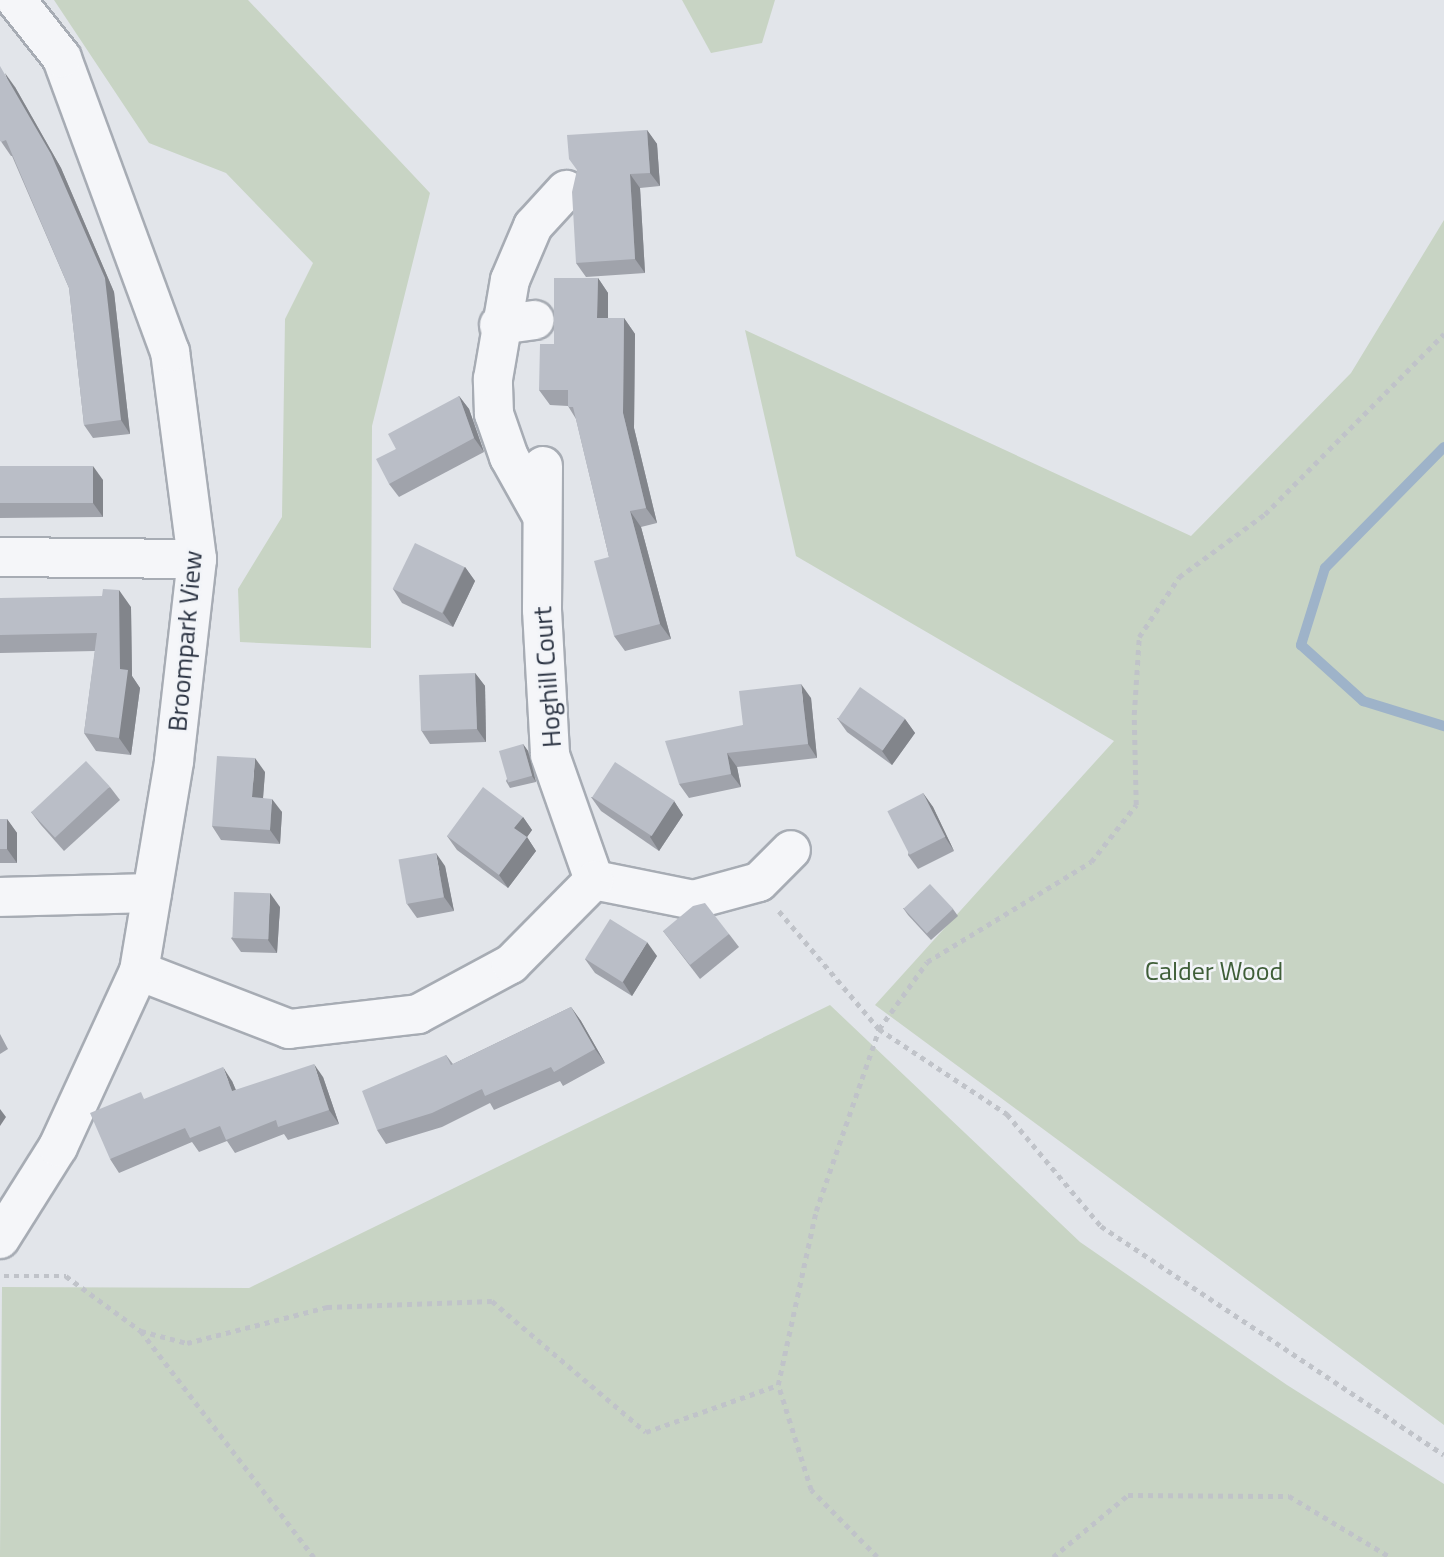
<!DOCTYPE html>
<style>
body{margin:0}
#map{position:relative;width:1444px;height:1557px;overflow:hidden;background:#e2e5ea;font-family:"Titillium Web",sans-serif}
div>[style]{position:absolute}
.green>*{inset:0;background:#c8d4c4}
.stream>*{height:10px;margin:-5px;padding:0 5px;transform-origin:5px;border-radius:5px;background:#9eb3c9}
.path>*{height:4.5px;margin-top:-2.25px;transform-origin:0;background:repeating-linear-gradient(90deg,#c0c3c9 0 5px,transparent 0 10px)}
.roads{filter:drop-shadow(2px 0 #a7acb4) drop-shadow(-2px 0 #a7acb4) drop-shadow(0 2px #a7acb4) drop-shadow(0 -2px #a7acb4)}
.minor>*{height:38px;margin:-19px;padding:0 19px;transform-origin:19px;border-radius:19px;background:#f5f6f9}
.wall>*{inset:0;background:#a0a3ab}
.shaded-wall>*{inset:0;background:#82858b}
.building>*{inset:0;background:#babec7;transform-origin:0 0}
span{translate:-50% -50%;white-space:nowrap;text-align:center;line-height:1.15;-webkit-text-stroke:5px #f2f4f8;paint-order:stroke}
.street-label{font-size:26px;color:#2b3342}
.park-label{font-size:26px;color:#3f5e38}
</style>
<div id="map">
<div class="green">
<div style="clip-path:polygon(54px 0,248px 0,430px 193px,372px 426px,371px 648px,240px 642px,238px 589px,282px 517px,285px 319px,313px 263px,226px 173px,149px 143px)"></div>
<div style="clip-path:polygon(682px 0,775px 0,762px 43px,711px 53px)"></div>
<div style="clip-path:polygon(1444px 220px,1444px 1425px,875px 1005px,1114px 741px,796px 556px,745px 330px,1191px 536px,1351px 373px)"></div>
<div style="clip-path:polygon(830px 1005px,1080px 1242px,1287px 1385px,1444px 1484px,1444px 1557px,0 1557px,2px 1287px,249px 1288px)"></div>
</div>
<div class="stream">
<div style="left:1444px;top:447px;width:170px;rotate:134.5deg"></div>
<div style="left:1325px;top:568px;width:81px;rotate:107.3deg"></div>
<div style="left:1301px;top:645px;width:84px;rotate:42.1deg"></div>
<div style="left:1363px;top:701px;width:85px;rotate:17.2deg"></div>
</div>
<div class="path">
<div style="left:779px;top:911px;width:155px;rotate:49.7deg"></div>
<div style="left:879px;top:1029px;width:154px;rotate:33.6deg"></div>
<div style="left:1007px;top:1114px;width:146px;rotate:50deg"></div>
<div style="left:1101px;top:1226px;width:412px;rotate:33.7deg"></div>
<div style="left:4px;top:1276px;width:62px"></div>
<div style="left:66px;top:1276px;width:93px;rotate:36.3deg"></div>
<div style="left:141px;top:1331px;width:285px;rotate:52.6deg"></div>
<div style="left:141px;top:1331px;width:48px;rotate:14.6deg"></div>
<div style="left:187px;top:1343px;width:145px;rotate:-14.4deg"></div>
<div style="left:327px;top:1307px;width:165px;rotate:-2.1deg"></div>
<div style="left:492px;top:1301px;width:202px;rotate:40.4deg"></div>
<div style="left:646px;top:1432px;width:140px;rotate:-19.6deg"></div>
<div style="left:877px;top:1557px;width:94px;rotate:-134.6deg"></div>
<div style="left:811px;top:1490px;width:110px;rotate:-107.4deg"></div>
<div style="left:778px;top:1385px;width:178px;rotate:-77.7deg"></div>
<div style="left:816px;top:1211px;width:193px;rotate:-70.9deg"></div>
<div style="left:879px;top:1029px;width:82px;rotate:-54.4deg"></div>
<div style="left:927px;top:962px;width:192px;rotate:-31.4deg"></div>
<div style="left:1091px;top:862px;width:73px;rotate:-51.7deg"></div>
<div style="left:1136px;top:805px;width:90px;rotate:-91.3deg"></div>
<div style="left:1134px;top:715px;width:78px;rotate:-86.3deg"></div>
<div style="left:1139px;top:637px;width:72px;rotate:-56.3deg"></div>
<div style="left:1179px;top:577px;width:107px;rotate:-36.2deg"></div>
<div style="left:1265px;top:514px;width:254px;rotate:-45.2deg"></div>
<div style="left:1053px;top:1557px;width:97px;rotate:-39.6deg"></div>
<div style="left:1128px;top:1495px;width:161px;rotate:0.4deg"></div>
<div style="left:1289px;top:1496px;width:118px;rotate:31.1deg"></div>
</div>
<div class="roads">
<div class="minor">
<div style="left:499px;top:325px;width:36px;rotate:-8deg"></div>
<div style="left:543px;top:466px;width:144px;rotate:90.4deg"></div>
<div style="left:542px;top:610px;width:145px;rotate:86.8deg"></div>
<div style="left:550px;top:755px;width:133px;rotate:70.6deg"></div>
<div style="left:594px;top:880px;width:101px;rotate:11.4deg"></div>
<div style="left:693px;top:900px;width:68px;rotate:-15.3deg"></div>
<div style="left:759px;top:882px;width:45px;rotate:-45deg"></div>
<div style="left:542px;top:516px;width:68px;rotate:-119.2deg"></div>
<div style="left:509px;top:457px;width:46px;rotate:-109.2deg"></div>
<div style="left:494px;top:414px;width:35px;rotate:-92deg"></div>
<div style="left:493px;top:379px;width:100px;rotate:-80.3deg"></div>
<div style="left:510px;top:280px;width:59px;rotate:-66.9deg"></div>
<div style="left:533px;top:226px;width:49px;rotate:-47.5deg"></div>
<div style="left:0;top:557px;width:197px;rotate:0.6deg"></div>
<div style="left:0;top:897px;width:152px;rotate:-1.5deg"></div>
<div style="left:139px;top:971px;width:161px;rotate:21.1deg"></div>
<div style="left:289px;top:1029px;width:130px;rotate:-6.6deg"></div>
<div style="left:418px;top:1014px;width:106px;rotate:-28.3deg"></div>
<div style="left:511px;top:964px;width:118px;rotate:-45.3deg"></div>
<div style="left:0;top:1239px;width:109px;rotate:-57.8deg"></div>
<div style="left:58px;top:1147px;width:194px;rotate:-65.3deg"></div>
<div style="left:139px;top:971px;width:213px;rotate:-80.5deg"></div>
<div style="left:174px;top:761px;width:203px;rotate:-83.5deg"></div>
<div style="left:197px;top:559px;width:209px;rotate:-97.4deg"></div>
<div style="left:170px;top:352px;width:313px;rotate:-110.2deg"></div>
<div style="left:62px;top:58px;width:74px;rotate:-128.4deg"></div>
</div>
</div>
<div class="wall">
<div style="clip-path:polygon(15px 87px,61px 168px,114px 292px,130px 434px,93px 438px,84px 425px,69px 288px,12px 156px,11px 156px,0 140px)"></div>
<div style="clip-path:polygon(647px 130px,657px 144px,660px 186px,640px 188px,645px 273px,586px 277px,576px 263px,577px 171px)"></div>
<div style="clip-path:polygon(598px 278px,608px 293px,608px 318px,624px 318px,635px 334px,634px 428px,657px 523px,641px 527px,671px 639px,625px 651px,614px 636px,609px 557px,576px 419px,568px 406px,550px 405px,539px 390px,554px 344px)"></div>
<div style="clip-path:polygon(459px 396px,469px 409px,484px 452px,399px 497px,389px 484px,396px 449px)"></div>
<div style="clip-path:polygon(0 468px,103px 480px,103px 517px,0 518px)"></div>
<div style="clip-path:polygon(465px 567px,475px 581px,453px 627px,402px 603px,393px 589px)"></div>
<div style="clip-path:polygon(0 598px,131px 607px,132px 676px,140px 688px,131px 755px,96px 751px,84px 733px,95px 651px,0 653px)"></div>
<div style="clip-path:polygon(475px 673px,485px 686px,486px 742px,430px 744px,421px 730px)"></div>
<div style="clip-path:polygon(811px 698px,817px 758px,737px 767px,741px 787px,689px 798px,679px 784px,743px 725px)"></div>
<div style="clip-path:polygon(837px 718px,905px 719px,915px 733px,892px 765px,847px 732px)"></div>
<div style="clip-path:polygon(523px 744px,528px 751px,536px 782px,510px 788px,506px 781px)"></div>
<div style="clip-path:polygon(265px 772px,263px 798px,282px 812px,280px 844px,221px 840px,212px 826px)"></div>
<div style="clip-path:polygon(110px 787px,120px 800px,64px 851px,41px 825px,31px 812px)"></div>
<div style="clip-path:polygon(923px 793px,933px 807px,954px 851px,918px 869px,908px 855px)"></div>
<div style="clip-path:polygon(591px 797px,674px 801px,683px 815px,659px 851px,601px 811px)"></div>
<div style="clip-path:polygon(523px 817px,532px 830px,527px 837px,536px 851px,508px 888px,457px 850px,447px 836px)"></div>
<div style="clip-path:polygon(0 819px,7px 819px,17px 833px,17px 863px,0 863px)"></div>
<div style="clip-path:polygon(445px 866px,454px 911px,417px 918px,407px 904px)"></div>
<div style="clip-path:polygon(280px 907px,277px 953px,241px 952px,231px 938px)"></div>
<div style="clip-path:polygon(903px 908px,953px 909px,958px 916px,931px 940px,908px 915px)"></div>
<div style="clip-path:polygon(663px 931px,729px 934px,739px 947px,700px 979px)"></div>
<div style="clip-path:polygon(657px 956px,632px 996px,595px 973px,585px 959px)"></div>
<div style="clip-path:polygon(571px 1007px,581px 1021px,605px 1063px,563px 1086px,560px 1081px,494px 1110px,490px 1103px,442px 1127px,386px 1144px,377px 1130px,446px 1055px,453px 1064px)"></div>
<div style="clip-path:polygon(0 1034px,8px 1049px,0 1054px)"></div>
<div style="clip-path:polygon(323px 1077px,339px 1124px,288px 1140px,284px 1134px,235px 1153px,227px 1141px,199px 1152px,192px 1142px,119px 1173px,110px 1159px,146px 1099px,232px 1081px,236px 1090px)"></div>
</div>
<div class="shaded-wall">
<div style="clip-path:polygon(5px 73px,15px 87px,61px 168px,114px 292px,130px 434px,121px 420px)"></div>
<div style="clip-path:polygon(647px 130px,657px 144px,660px 186px,650px 173px)"></div>
<div style="clip-path:polygon(630px 174px,640px 188px,645px 273px,635px 259px)"></div>
<div style="clip-path:polygon(598px 278px,608px 293px,608px 334px,597px 318px)"></div>
<div style="clip-path:polygon(624px 318px,635px 334px,634px 428px,657px 523px,646px 508px,623px 413px)"></div>
<div style="clip-path:polygon(459px 396px,469px 409px,484px 452px,474px 438px)"></div>
<div style="clip-path:polygon(93px 466px,103px 480px,103px 517px,93px 503px)"></div>
<div style="clip-path:polygon(630px 511px,641px 527px,671px 639px,660px 624px)"></div>
<div style="clip-path:polygon(465px 567px,475px 581px,453px 627px,443px 613px)"></div>
<div style="clip-path:polygon(119px 590px,131px 607px,132px 676px,140px 688px,131px 755px,119px 738px)"></div>
<div style="clip-path:polygon(475px 673px,485px 686px,486px 742px,477px 729px)"></div>
<div style="clip-path:polygon(801px 684px,811px 698px,817px 758px,808px 744px)"></div>
<div style="clip-path:polygon(905px 719px,915px 733px,892px 765px,882px 751px)"></div>
<div style="clip-path:polygon(523px 744px,528px 751px,536px 782px,532px 776px)"></div>
<div style="clip-path:polygon(727px 753px,737px 767px,741px 787px,731px 774px)"></div>
<div style="clip-path:polygon(255px 758px,265px 772px,262px 811px,252px 797px)"></div>
<div style="clip-path:polygon(923px 793px,933px 807px,954px 851px,945px 837px)"></div>
<div style="clip-path:polygon(272px 799px,282px 812px,280px 844px,270px 830px)"></div>
<div style="clip-path:polygon(674px 801px,683px 815px,659px 851px,650px 837px)"></div>
<div style="clip-path:polygon(523px 817px,532px 830px,527px 837px,536px 851px,508px 888px,499px 875px,514px 828px)"></div>
<div style="clip-path:polygon(7px 819px,17px 833px,17px 863px,7px 849px)"></div>
<div style="clip-path:polygon(436px 853px,445px 866px,454px 911px,444px 897px)"></div>
<div style="clip-path:polygon(270px 893px,280px 907px,277px 953px,268px 940px)"></div>
<div style="clip-path:polygon(647px 942px,657px 956px,632px 996px,623px 982px)"></div>
<div style="clip-path:polygon(571px 1007px,581px 1021px,605px 1063px,595px 1049px)"></div>
<div style="clip-path:polygon(314px 1064px,323px 1077px,339px 1124px,329px 1110px)"></div>
<div style="clip-path:polygon(223px 1067px,232px 1081px,242px 1105px,232px 1091px)"></div>
<div style="clip-path:polygon(0 1109px,6px 1117px,0 1126px)"></div>
</div>
<div class="building">
<div style="clip-path:polygon(0 66px,51px 154px,105px 278px,121px 420px,84px 425px,69px 288px,6px 140px,1px 142px,0 140px)"></div>
<div style="clip-path:polygon(647px 130px,650px 173px,630px 174px,635px 259px,576px 263px,572px 192px,577px 170px,569px 159px,567px 135px)"></div>
<div style="clip-path:polygon(554px 278px,598px 278px,597px 318px,624px 318px,623px 413px,646px 508px,630px 511px,660px 624px,614px 636px,594px 561px,609px 557px,573px 407px,568px 407px,568px 390px,539px 390px,540px 344px,554px 344px)"></div>
<div style="clip-path:polygon(459px 396px,474px 438px,389px 484px,376px 459px,396px 449px,388px 434px)"></div>
<div style="left:93px;top:466px;width:37px;height:93px;rotate:90deg"></div>
<div style="left:415px;top:543px;width:55px;height:51px;rotate:26deg"></div>
<div style="clip-path:polygon(103px 589px,119px 590px,120px 669px,128px 670px,119px 738px,84px 733px,97px 633px,0 635px,0 598px,102px 596px)"></div>
<div style="left:475px;top:673px;width:56px;height:56px;rotate:88deg"></div>
<div style="clip-path:polygon(801px 684px,808px 744px,727px 753px,731px 774px,679px 784px,665px 741px,743px 725px,739px 691px)"></div>
<div style="left:860px;top:687px;width:55px;height:39px;rotate:35deg"></div>
<div style="left:523px;top:744px;width:33px;height:25px;rotate:74deg"></div>
<div style="clip-path:polygon(217px 756px,255px 758px,252px 797px,272px 799px,270px 830px,212px 826px)"></div>
<div style="left:86px;top:761px;width:35px;height:75px;rotate:47deg"></div>
<div style="left:615px;top:762px;width:71px;height:42px;rotate:33deg"></div>
<div style="clip-path:polygon(483px 787px,523px 817px,514px 828px,527px 837px,499px 875px,447px 836px)"></div>
<div style="left:923px;top:793px;width:49px;height:40px;rotate:63deg"></div>
<div style="left:0;top:819px;width:7px;height:30px"></div>
<div style="left:436px;top:853px;width:45px;height:38px;rotate:80deg"></div>
<div style="left:930px;top:884px;width:34px;height:36px;rotate:47deg"></div>
<div style="left:234px;top:892px;width:36px;height:46px;rotate:2deg"></div>
<div style="clip-path:polygon(705px 903px,729px 934px,690px 965px,663px 931px,693px 906px)"></div>
<div style="left:610px;top:919px;width:44px;height:47px;rotate:32deg"></div>
<div style="clip-path:polygon(571px 1007px,595px 1049px,554px 1072px,551px 1067px,485px 1096px,482px 1089px,432px 1113px,377px 1130px,362px 1091px,446px 1055px,451px 1065px)"></div>
<div style="clip-path:polygon(314px 1064px,329px 1110px,278px 1127px,276px 1120px,226px 1140px,220px 1126px,190px 1138px,185px 1128px,110px 1159px,90px 1113px,141px 1092px,144px 1099px,223px 1067px,232px 1091px)"></div>
</div>
<div class="street-label">
<span style="left:185px;top:641px;rotate:-85deg">Broompark View</span>
<span style="left:547px;top:677px;rotate:-94deg">Hoghill Court</span>
</div>
<div class="park-label">
<span style="left:1214px;top:971px">Calder Wood</span>
</div>
</div>
